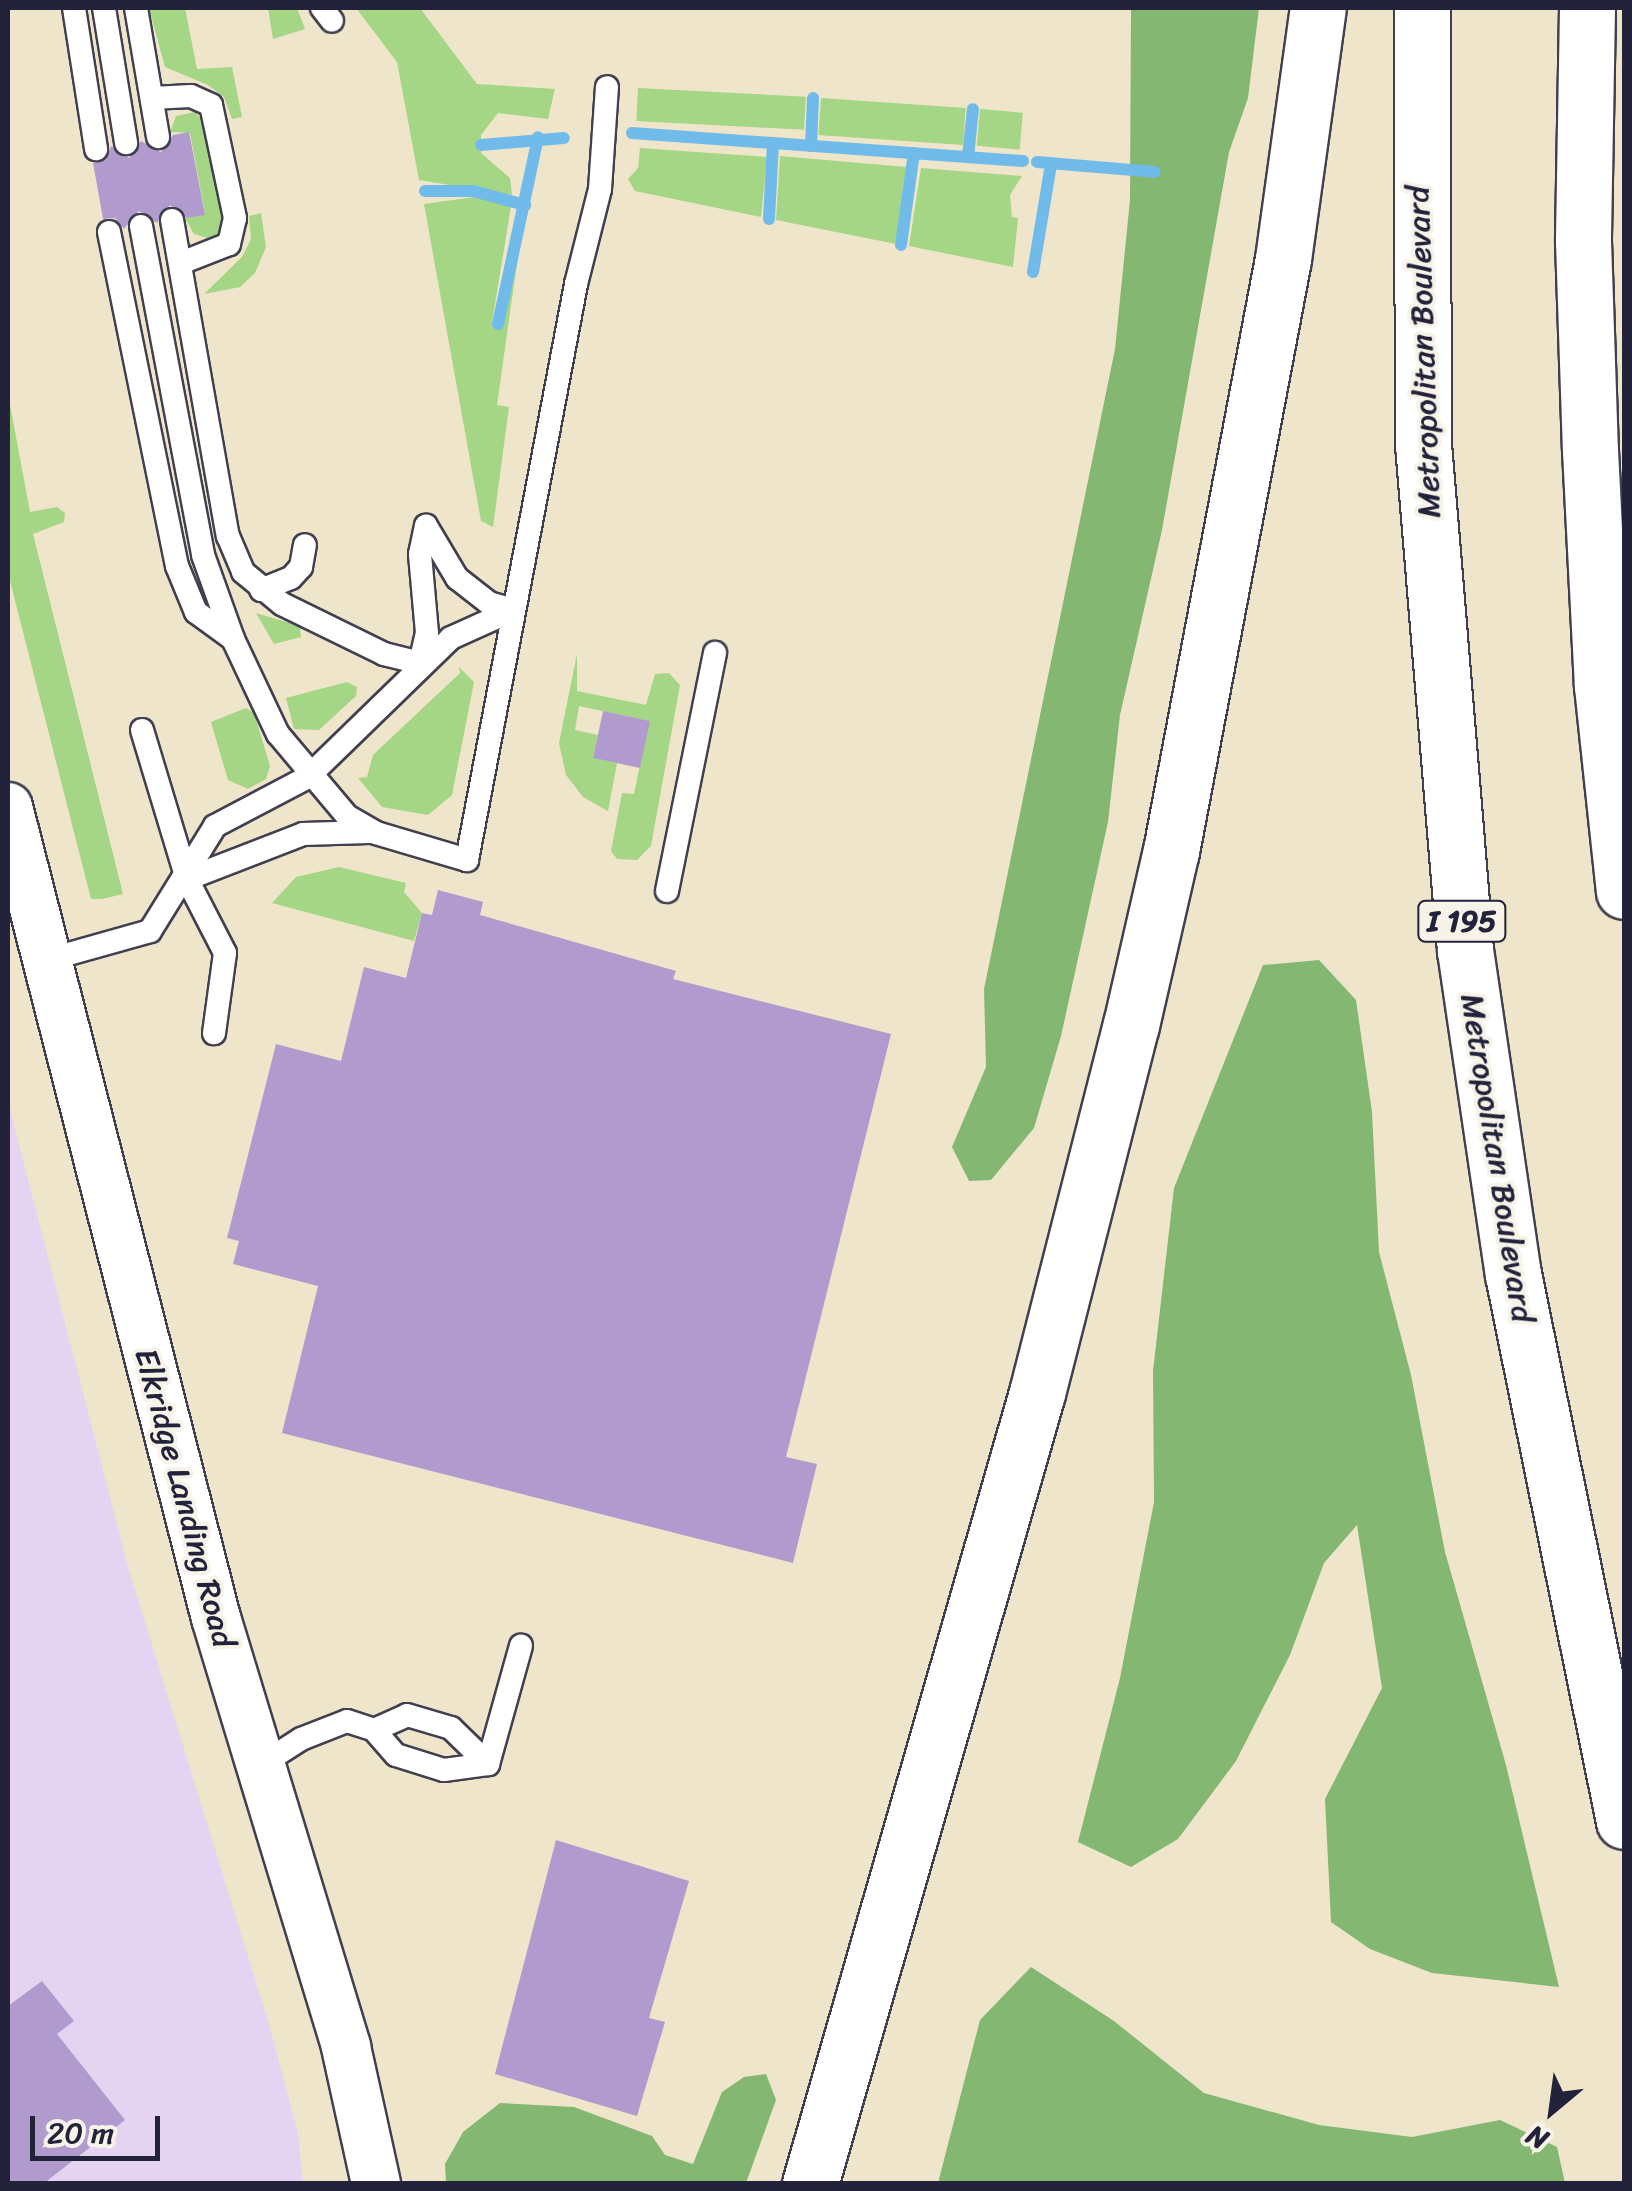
<!DOCTYPE html>
<style>
body{margin:0}
#map{position:relative;width:1632px;height:2191px;overflow:hidden;background:#efe5ca;font-family:Sriracha,sans-serif}
div>[style]{position:absolute}
.built>*{inset:0;background:#e4d3f1}
.green>*{inset:0;background:#a4d685;transform-origin:0 0}
.forest>*{inset:0;background:#83b772}
.stream>*{height:12px;margin:-6px;padding:0 6px;transform-origin:6px;border-radius:6px;background:#71bbea}
.building>*{inset:0;background:#b19bce;transform-origin:0 0}
.roads{filter:drop-shadow(2px 0 #413f50) drop-shadow(-2px 0 #413f50) drop-shadow(0 2px #413f50) drop-shadow(0 -2px #413f50)}
.lane>*{height:22px;margin:-11px;padding:0 11px;transform-origin:11px;border-radius:11px;background:#fff}
.street>*{height:48px;margin:-24px;padding:0 24px;transform-origin:24px;border-radius:24px;background:#fff}
.highway>*{height:55px;margin:-27.5px;padding:0 27.5px;transform-origin:27.5px;border-radius:27.5px;background:#fff}
span{translate:-50% -50%;white-space:nowrap;text-align:center;line-height:1.15;-webkit-text-stroke:8px #f7f3e8;paint-order:stroke}
.shield-label span{padding:2px 8px;background:#f7f3e8;border:2px solid;border-radius:8px;-webkit-text-stroke-width:0}
.shield-label{font-size:30px;color:#22223b;font-weight:700}
.street-label{font-size:32px;color:#22223b}
.frame{position:absolute;inset:0;border:10px solid #22223b;pointer-events:none}
.north{position:absolute;left:1502px;top:2061px;width:100px;height:100px;-webkit-text-stroke:8px #f7f3e8;paint-order:stroke;rotate:209deg;font-size:28px;font-weight:700;line-height:40px;text-align:center;color:#22223b}
.north::after{content:'';display:block;margin:auto;width:35px;height:45px;background:#22223b;clip-path:polygon(50% 0,100% 100%,50% 72%,0 100%)}
.scale{position:absolute;left:30px;top:2116px;width:130px;height:45px;box-sizing:border-box;border:5px solid #22223b;border-top:0;padding-left:12px;font-size:30px;line-height:35px;white-space:nowrap;color:#22223b;-webkit-text-stroke:8px #f7f3e8;paint-order:stroke}
</style>
<div id="map">
<div class="built">
<div style="clip-path:polygon(8px 1102px,128px 1567px,270px 2028px,298px 2133px,303px 2183px,8px 2183px)"></div>
</div>
<div class="green">
<div style="clip-path:polygon(149px 8px,185px 8px,197px 69px,232px 67px,242px 117px,232px 119px,224px 97px,208px 85px,165px 67px)"></div>
<div style="clip-path:polygon(268px 8px,297px 8px,305px 29px,273px 39px)"></div>
<div style="clip-path:polygon(356px 8px,420px 8px,477px 84px,555px 89px,548px 119px,498px 113px,481px 135px,481px 153px,510px 178px,512px 195px,419px 180px,397px 62px)"></div>
<div style="left:638px;top:88px;width:168px;height:33px;rotate:3deg"></div>
<div style="left:821px;top:98px;width:145px;height:37px;rotate:4deg"></div>
<div style="left:980px;top:109px;width:43px;height:37px;rotate:5deg"></div>
<div style="clip-path:polygon(195px 112px,204px 122px,222px 215px,220px 233px,207px 238px,194px 234px,185px 218px,205px 214px,190px 133px,170px 132px,176px 116px)"></div>
<div style="clip-path:polygon(640px 148px,767px 157px,761px 217px,635px 191px,628px 179px,638px 168px)"></div>
<div style="clip-path:polygon(780px 156px,906px 167px,896px 244px,776px 220px)"></div>
<div style="clip-path:polygon(921px 168px,1022px 176px,1010px 195px,1012px 217px,1018px 218px,1013px 267px,909px 246px)"></div>
<div style="clip-path:polygon(475px 197px,511px 206px,492px 323px,503px 325px,520px 242px,497px 405px,509px 407px,493px 527px,481px 521px,424px 204px)"></div>
<div style="clip-path:polygon(261px 213px,266px 247px,255px 273px,240px 287px,204px 294px,242px 257px,251px 239px,249px 216px)"></div>
<div style="clip-path:polygon(8px 394px,30px 512px,57px 507px,65px 513px,64px 522px,33px 534px,123px 894px,102px 899px,91px 899px,8px 573px)"></div>
<div style="clip-path:polygon(256px 613px,300px 626px,301px 637px,274px 644px)"></div>
<div style="clip-path:polygon(577px 654px,577px 691px,646px 705px,655px 674px,669px 673px,680px 685px,651px 846px,637px 860px,617px 859px,611px 851px,622px 793px,634px 794px,649px 721px,579px 706px,575px 730px,598px 735px,593px 758px,617px 763px,608px 811px,583px 797px,566px 775px,559px 743px)"></div>
<div style="clip-path:polygon(459px 667px,474px 682px,452px 795px,428px 815px,382px 807px,358px 778px,367px 777px,373px 755px,460px 673px)"></div>
<div style="clip-path:polygon(347px 682px,357px 687px,356px 696px,319px 730px,294px 729px,286px 698px)"></div>
<div style="clip-path:polygon(246px 708px,254px 713px,270px 766px,266px 779px,248px 789px,228px 780px,211px 722px)"></div>
<div style="clip-path:polygon(339px 867px,406px 883px,404px 892px,422px 913px,414px 941px,272px 903px,296px 877px)"></div>
</div>
<div class="forest">
<div style="clip-path:polygon(1131px 8px,1259px 8px,1248px 98px,1229px 152px,1162px 530px,1120px 715px,1108px 822px,1061px 1036px,1034px 1128px,991px 1180px,969px 1181px,952px 1147px,986px 1067px,984px 989px,1115px 349px,1130px 200px)"></div>
<div style="clip-path:polygon(1319px 960px,1356px 1000px,1372px 1112px,1379px 1252px,1411px 1375px,1445px 1552px,1506px 1765px,1559px 1987px,1432px 1973px,1370px 1949px,1331px 1922px,1325px 1799px,1382px 1688px,1357px 1525px,1324px 1563px,1290px 1655px,1236px 1761px,1178px 1839px,1131px 1867px,1078px 1842px,1120px 1678px,1154px 1502px,1153px 1371px,1174px 1188px,1263px 965px)"></div>
<div style="clip-path:polygon(1031px 1967px,1114px 2021px,1204px 2093px,1319px 2125px,1412px 2137px,1500px 2120px,1557px 2147px,1565px 2183px,938px 2183px,980px 2020px)"></div>
<div style="clip-path:polygon(766px 2074px,776px 2100px,746px 2183px,446px 2183px,445px 2164px,463px 2132px,500px 2103px,574px 2107px,652px 2136px,665px 2155px,693px 2164px,722px 2092px,744px 2077px)"></div>
</div>
<div class="stream">
<div style="left:632px;top:133px;width:392px;rotate:4.1deg"></div>
<div style="left:481px;top:145px;width:83px;rotate:-4.8deg"></div>
<div style="left:811px;top:146px;width:48px;rotate:-87.6deg"></div>
<div style="left:968px;top:157px;width:48px;rotate:-84.1deg"></div>
<div style="left:1037px;top:162px;width:118px;rotate:4.8deg"></div>
<div style="left:425px;top:191px;width:48px"></div>
<div style="left:473px;top:191px;width:54px;rotate:15.1deg"></div>
<div style="left:769px;top:219px;width:76px;rotate:-87deg"></div>
<div style="left:901px;top:245px;width:93px;rotate:-82deg"></div>
<div style="left:1033px;top:272px;width:109px;rotate:-80.5deg"></div>
<div style="left:498px;top:324px;width:191px;rotate:-77.9deg"></div>
</div>
<div class="building">
<div style="clip-path:polygon(189px 132px,205px 215px,187px 218px,170px 205px,157px 223px,139px 211px,124px 229px,115px 218px,103px 219px,93px 163px,106px 160px,111px 146px,129px 158px,141px 141px,161px 152px,173px 135px)"></div>
<div style="left:603px;top:711px;width:48px;height:48px;rotate:12deg"></div>
<div style="clip-path:polygon(438px 890px,483px 902px,480px 915px,676px 971px,673px 979px,891px 1034px,786px 1457px,817px 1464px,793px 1563px,282px 1433px,318px 1286px,233px 1264px,239px 1241px,227px 1238px,276px 1044px,341px 1061px,364px 967px,406px 978px,422px 913px,432px 915px)"></div>
<div style="clip-path:polygon(556px 1840px,689px 1881px,649px 2018px,665px 2022px,637px 2116px,495px 2074px)"></div>
<div style="clip-path:polygon(42px 1981px,74px 2021px,57px 2034px,125px 2120px,43px 2184px,8px 2184px,8px 2006px)"></div>
</div>
<div class="roads">
<div class="lane">
<div style="left:74px;top:8px;width:143px;rotate:81.1deg"></div>
<div style="left:104px;top:8px;width:137px;rotate:80.7deg"></div>
<div style="left:136px;top:8px;width:131px;rotate:80.3deg"></div>
<div style="left:322px;top:8px;width:16px;rotate:52deg"></div>
<div style="left:152px;top:98px;width:39px;rotate:-3deg"></div>
<div style="left:191px;top:96px;width:22px;rotate:24deg"></div>
<div style="left:211px;top:105px;width:116px;rotate:78deg"></div>
<div style="left:235px;top:218px;width:27px;rotate:103deg"></div>
<div style="left:229px;top:244px;width:52px;rotate:158.4deg"></div>
<div style="left:172px;top:220px;width:321px;rotate:80deg"></div>
<div style="left:228px;top:536px;width:39px;rotate:67deg"></div>
<div style="left:243px;top:572px;width:50px;rotate:39.4deg"></div>
<div style="left:282px;top:604px;width:114px;rotate:26.1deg"></div>
<div style="left:384px;top:654px;width:37px;rotate:14deg"></div>
<div style="left:420px;top:663px;width:31px;rotate:-77deg"></div>
<div style="left:427px;top:633px;width:79px;rotate:-95.1deg"></div>
<div style="left:420px;top:554px;width:29px;rotate:-78deg"></div>
<div style="left:141px;top:226px;width:335px;rotate:79.3deg"></div>
<div style="left:203px;top:555px;width:89px;rotate:70.3deg"></div>
<div style="left:233px;top:639px;width:105px;rotate:64.7deg"></div>
<div style="left:278px;top:734px;width:107px;rotate:49.9deg"></div>
<div style="left:347px;top:816px;width:34px;rotate:30deg"></div>
<div style="left:376px;top:833px;width:95px;rotate:16.5deg"></div>
<div style="left:467px;top:860px;width:586px;rotate:-79.28deg"></div>
<div style="left:576px;top:284px;width:98px;rotate:-75.8deg"></div>
<div style="left:600px;top:189px;width:102px;rotate:-86.1deg"></div>
<div style="left:109px;top:232px;width:341px;rotate:78.5deg"></div>
<div style="left:177px;top:566px;width:50px;rotate:67.6deg"></div>
<div style="left:196px;top:612px;width:46px;rotate:36.1deg"></div>
<div style="left:426px;top:526px;width:61px;rotate:59.2deg"></div>
<div style="left:457px;top:578px;width:41px;rotate:38deg"></div>
<div style="left:489px;top:603px;width:25px;rotate:16deg"></div>
<div style="left:261px;top:590px;width:32px;rotate:-22deg"></div>
<div style="left:291px;top:578px;width:15px;rotate:-48deg"></div>
<div style="left:301px;top:567px;width:22px;rotate:-80deg"></div>
<div style="left:142px;top:730px;width:156px;rotate:73.2deg"></div>
<div style="left:187px;top:879px;width:83px;rotate:62.8deg"></div>
<div style="left:225px;top:953px;width:81px;rotate:97.8deg"></div>
<div style="left:187px;top:879px;width:124px;rotate:-21.2deg"></div>
<div style="left:303px;top:834px;width:66px;rotate:-1.7deg"></div>
<div style="left:667px;top:891px;width:243px;rotate:-78.6deg"></div>
<div style="left:47px;top:960px;width:107px;rotate:-15.7deg"></div>
<div style="left:150px;top:931px;width:123px;rotate:-58.2deg"></div>
<div style="left:215px;top:826px;width:105px;rotate:-27.8deg"></div>
<div style="left:308px;top:777px;width:199px;rotate:-44.2deg"></div>
<div style="left:451px;top:638px;width:68px;rotate:-24.3deg"></div>
<div style="left:374px;top:1730px;width:36px;rotate:-24deg"></div>
<div style="left:407px;top:1715px;width:46px;rotate:16.5deg"></div>
<div style="left:451px;top:1728px;width:52px;rotate:44.2deg"></div>
<div style="left:488px;top:1764px;width:123px;rotate:-74.4deg"></div>
<div style="left:259px;top:1766px;width:50px;rotate:-32.7deg"></div>
<div style="left:301px;top:1739px;width:49px;rotate:-21.4deg"></div>
<div style="left:347px;top:1721px;width:28px;rotate:18deg"></div>
<div style="left:374px;top:1730px;width:33px;rotate:49deg"></div>
<div style="left:396px;top:1755px;width:50px;rotate:17.4deg"></div>
<div style="left:444px;top:1770px;width:44px;rotate:-7.8deg"></div>
</div>
<div class="street">
<div style="left:8px;top:807px;width:837px;rotate:75.62deg"></div>
<div style="left:216px;top:1618px;width:448px;rotate:73.1deg"></div>
<div style="left:346px;top:2047px;width:140px;rotate:77.6deg"></div>
</div>
<div class="highway">
<div style="left:1422px;top:8px;width:436px;rotate:89.9deg"></div>
<div style="left:1423px;top:444px;width:508px;rotate:85.26deg"></div>
<div style="left:1465px;top:950px;width:328px;rotate:81.6deg"></div>
<div style="left:1513px;top:1274px;width:558px;rotate:78.53deg"></div>
<div style="left:1587px;top:8px;width:233px;rotate:91deg"></div>
<div style="left:1583px;top:241px;width:209px;rotate:88.1deg"></div>
<div style="left:1590px;top:450px;width:236px;rotate:87.1deg"></div>
<div style="left:1602px;top:686px;width:206px;rotate:83.9deg"></div>
<div style="left:810px;top:2184px;width:823px;rotate:-73.99deg"></div>
<div style="left:1037px;top:1393px;width:380px;rotate:-75.7deg"></div>
<div style="left:1131px;top:1025px;width:179px;rotate:-77.1deg"></div>
<div style="left:1171px;top:851px;width:603px;rotate:-79.29deg"></div>
<div style="left:1283px;top:259px;width:253px;rotate:-82.1deg"></div>
</div>
</div>
<div class="shield-label">
<span style="left:1462px;top:921px">I 195</span>
</div>
<div class="street-label">
<span style="left:1424px;top:352px;rotate:-92deg">Metropolitan Boulevard</span>
<span style="left:1497px;top:1158px;rotate:81deg">Metropolitan Boulevard</span>
<span style="left:184px;top:1498px;rotate:75deg">Elkridge Landing Road</span>
</div>
<div class="frame"></div>
<div class="north">N</div>
<div class="scale">20 m</div>
</div>
